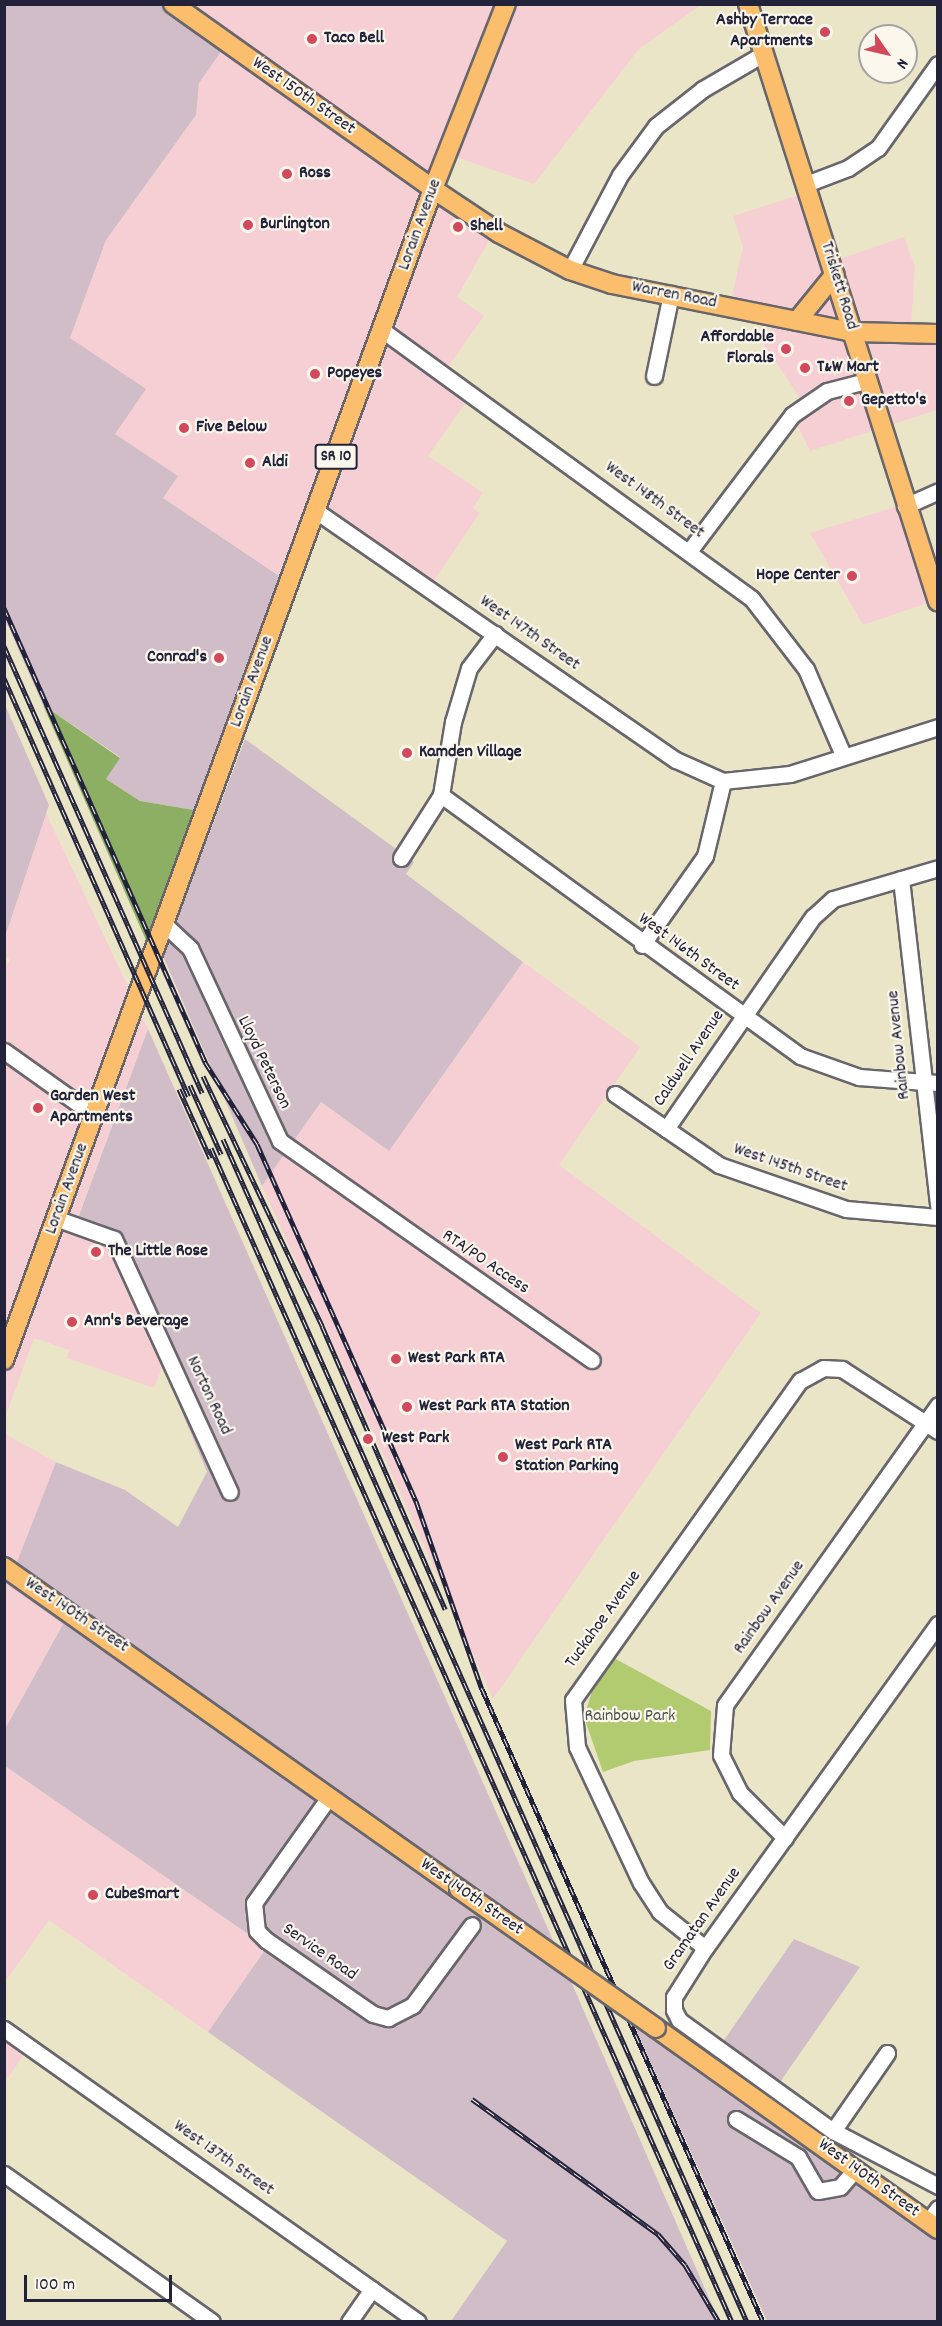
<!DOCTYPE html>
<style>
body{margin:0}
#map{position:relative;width:942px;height:2326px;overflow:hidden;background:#ebe5c7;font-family:Dekko,sans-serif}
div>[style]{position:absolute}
.built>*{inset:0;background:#f6cfd5}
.industrial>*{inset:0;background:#d1bdc8}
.green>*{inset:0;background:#b2cb71}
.forest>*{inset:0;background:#8daf63}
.roads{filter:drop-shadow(2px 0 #68666c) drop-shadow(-2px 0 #68666c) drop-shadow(0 2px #68666c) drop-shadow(0 -2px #68666c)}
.minor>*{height:15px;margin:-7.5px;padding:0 7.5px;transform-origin:7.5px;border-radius:7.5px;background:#fff}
.major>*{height:18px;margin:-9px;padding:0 9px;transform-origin:9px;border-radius:9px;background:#fabe6d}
.rail>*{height:5px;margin-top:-2.5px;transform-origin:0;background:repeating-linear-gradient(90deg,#fbf7ec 0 9px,#22223b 0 18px);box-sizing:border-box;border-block:2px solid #22223b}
.bridges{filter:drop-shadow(2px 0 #68666c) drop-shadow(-2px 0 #68666c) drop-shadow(0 2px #68666c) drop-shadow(0 -2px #68666c)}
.major-bridge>*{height:18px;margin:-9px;padding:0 9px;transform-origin:9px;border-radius:9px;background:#fabe6d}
.dots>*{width:16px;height:16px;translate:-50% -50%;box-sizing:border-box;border:3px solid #fbf7ec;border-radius:50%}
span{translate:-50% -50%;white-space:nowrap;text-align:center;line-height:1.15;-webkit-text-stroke:4.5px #fbf7ec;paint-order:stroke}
.shield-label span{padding:2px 4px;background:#fbf7ec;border:2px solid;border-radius:4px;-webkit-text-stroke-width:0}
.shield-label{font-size:16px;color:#22223b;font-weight:700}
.poi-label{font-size:18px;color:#22223b;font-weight:700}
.right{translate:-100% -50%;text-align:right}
.left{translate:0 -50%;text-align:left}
.street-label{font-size:18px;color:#22223b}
.park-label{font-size:18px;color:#4d554b}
.frame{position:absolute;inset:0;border:6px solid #22223b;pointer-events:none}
.north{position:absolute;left:858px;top:24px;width:60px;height:60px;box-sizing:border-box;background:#fbf7ec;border:2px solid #a4a2a5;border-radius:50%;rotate:124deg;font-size:16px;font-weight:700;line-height:24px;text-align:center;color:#22223b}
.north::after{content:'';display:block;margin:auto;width:21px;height:27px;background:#d1495b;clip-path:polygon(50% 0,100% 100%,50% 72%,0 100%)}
.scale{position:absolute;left:24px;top:2275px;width:148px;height:27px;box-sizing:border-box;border:3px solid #22223b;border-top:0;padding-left:8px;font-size:18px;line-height:21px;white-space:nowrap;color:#22223b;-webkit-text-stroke:4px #fbf7ec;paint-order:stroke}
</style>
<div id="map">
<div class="built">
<div style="clip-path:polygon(181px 5px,701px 5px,639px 49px,534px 184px,450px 155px,436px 196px,492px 235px,457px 297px,484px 316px,441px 377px,470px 397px,428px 456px,483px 493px,473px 508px,480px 513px,432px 584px,314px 502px,285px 580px,163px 498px,178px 476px,115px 434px,70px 338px,106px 240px,196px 115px,199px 83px,223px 49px)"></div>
<div style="clip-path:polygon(805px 193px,828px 263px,904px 237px,915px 267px,911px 326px,937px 327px,937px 410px,810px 451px,790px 410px,801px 400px,762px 341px,777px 320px,729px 309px,743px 247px,733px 216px)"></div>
<div style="clip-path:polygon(902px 505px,933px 601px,863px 625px,810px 533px)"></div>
<div style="clip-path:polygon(46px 813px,148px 1029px,74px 1228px,113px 1247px,162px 1368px,154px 1388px,67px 1358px,69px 1350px,34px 1338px,5px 1418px,4px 969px,10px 960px,5px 956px,5px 937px)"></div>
<div style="clip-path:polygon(523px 962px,640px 1047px,559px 1165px,761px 1313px,493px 1699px,262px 1186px,321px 1102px,389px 1151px)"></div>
<div style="clip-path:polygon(5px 1434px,56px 1462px,8px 1585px,63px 1623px,5px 1729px)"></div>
<div style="clip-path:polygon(5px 1766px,267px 1947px,208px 2032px,49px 1920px,5px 1982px)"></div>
<div style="clip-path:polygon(5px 2034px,27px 2050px,5px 2082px)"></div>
</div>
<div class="industrial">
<div style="clip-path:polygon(4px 5px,181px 5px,223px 49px,199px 83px,196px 115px,106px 240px,70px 338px,146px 389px,115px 434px,178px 476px,163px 498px,285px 580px,200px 811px,140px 801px,106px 779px,120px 757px,43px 705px,5px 619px)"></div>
<div style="clip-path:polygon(5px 705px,49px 805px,5px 937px)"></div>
<div style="clip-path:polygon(245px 739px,414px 862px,406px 874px,523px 962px,389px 1151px,321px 1102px,262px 1186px,163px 956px)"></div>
<div style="clip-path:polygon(148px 1029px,549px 1931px,719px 2321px,451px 2321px,507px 2241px,208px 2032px,267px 1947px,5px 1766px,5px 1729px,63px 1624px,8px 1585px,56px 1462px,125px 1490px,178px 1527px,207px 1472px,113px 1247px,74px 1229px)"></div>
<div style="clip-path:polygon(794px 1939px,860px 1967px,762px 2108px,937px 2235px,937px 2321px,767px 2321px,622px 1999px,711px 2059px)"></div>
</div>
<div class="green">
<div style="clip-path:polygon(614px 1658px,711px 1711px,710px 1750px,634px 1761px,603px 1772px,584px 1717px,593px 1688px)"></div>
</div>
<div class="forest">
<div style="clip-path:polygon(43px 705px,120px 758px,106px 779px,140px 801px,200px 811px,148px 945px)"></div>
</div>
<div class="roads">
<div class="minor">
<div style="left:806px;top:184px;width:45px;rotate:-20.9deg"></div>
<div style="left:848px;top:168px;width:36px;rotate:-34deg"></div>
<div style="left:878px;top:148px;width:103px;rotate:-54.5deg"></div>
<div style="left:570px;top:270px;width:107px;rotate:-62.2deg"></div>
<div style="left:620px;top:175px;width:61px;rotate:-53.7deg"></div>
<div style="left:656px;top:126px;width:60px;rotate:-38.2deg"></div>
<div style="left:703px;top:89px;width:69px;rotate:-30.3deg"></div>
<div style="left:382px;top:330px;width:457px;rotate:36deg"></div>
<div style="left:752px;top:599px;width:88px;rotate:52.4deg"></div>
<div style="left:806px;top:669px;width:94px;rotate:66.7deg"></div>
<div style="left:654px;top:376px;width:84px;rotate:-78.3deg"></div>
<div style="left:905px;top:506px;width:36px;rotate:-24deg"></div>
<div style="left:316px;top:511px;width:438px;rotate:34.7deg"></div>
<div style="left:676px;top:760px;width:51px;rotate:24.1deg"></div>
<div style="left:723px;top:781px;width:67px;rotate:-6deg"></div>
<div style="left:790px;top:774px;width:155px;rotate:-17.6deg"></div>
<div style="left:690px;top:550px;width:169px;rotate:-52.9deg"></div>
<div style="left:792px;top:415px;width:42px;rotate:-34.4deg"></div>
<div style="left:827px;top:391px;width:40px;rotate:-14.4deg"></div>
<div style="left:441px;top:795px;width:444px;rotate:36deg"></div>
<div style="left:800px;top:1056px;width:63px;rotate:19.6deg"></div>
<div style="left:859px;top:1077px;width:79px;rotate:4.3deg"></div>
<div style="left:401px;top:858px;width:75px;rotate:-57.6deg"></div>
<div style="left:441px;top:795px;width:74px;rotate:-80.7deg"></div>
<div style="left:453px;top:722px;width:56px;rotate:-73.5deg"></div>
<div style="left:469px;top:668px;width:43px;rotate:-52.6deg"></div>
<div style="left:901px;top:879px;width:329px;rotate:83.5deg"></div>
<div style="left:163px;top:923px;width:37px;rotate:43deg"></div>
<div style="left:190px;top:948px;width:213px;rotate:65deg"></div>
<div style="left:280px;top:1141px;width:381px;rotate:35.1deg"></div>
<div style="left:642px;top:945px;width:109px;rotate:-54.7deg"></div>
<div style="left:705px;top:856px;width:77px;rotate:-76.5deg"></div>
<div style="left:4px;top:1051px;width:110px;rotate:35.4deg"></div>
<div style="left:615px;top:1094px;width:126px;rotate:34.3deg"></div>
<div style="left:719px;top:1165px;width:134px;rotate:19.1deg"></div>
<div style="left:846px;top:1209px;width:92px;rotate:5deg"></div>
<div style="left:666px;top:1129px;width:258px;rotate:-55.3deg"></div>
<div style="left:813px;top:917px;width:27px;rotate:-42deg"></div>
<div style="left:833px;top:899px;width:109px;rotate:-16.4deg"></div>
<div style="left:58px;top:1219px;width:59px;rotate:19.7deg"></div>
<div style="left:114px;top:1239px;width:278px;rotate:65.4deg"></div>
<div style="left:938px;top:1624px;width:399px;rotate:125.7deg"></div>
<div style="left:705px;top:1948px;width:58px;rotate:122.3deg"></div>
<div style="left:674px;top:1997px;width:13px;rotate:90deg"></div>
<div style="left:674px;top:2010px;width:11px;rotate:63deg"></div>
<div style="left:679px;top:2020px;width:190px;rotate:35.8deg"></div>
<div style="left:833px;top:2131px;width:119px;rotate:27.6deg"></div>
<div style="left:329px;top:1797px;width:130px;rotate:125.3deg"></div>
<div style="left:254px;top:1903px;width:28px;rotate:84deg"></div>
<div style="left:257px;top:1931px;width:13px;rotate:45deg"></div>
<div style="left:266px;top:1940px;width:130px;rotate:34.7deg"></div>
<div style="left:373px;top:2014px;width:16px;rotate:15deg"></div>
<div style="left:388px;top:2018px;width:28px;rotate:-27deg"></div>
<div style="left:413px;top:2005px;width:99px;rotate:-53.6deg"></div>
<div style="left:785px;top:1838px;width:64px;rotate:-135deg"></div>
<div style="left:740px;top:1793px;width:42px;rotate:-116.6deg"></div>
<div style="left:721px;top:1755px;width:50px;rotate:-85.4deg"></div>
<div style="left:725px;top:1705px;width:368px;rotate:-54.6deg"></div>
<div style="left:705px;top:1948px;width:58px;rotate:-141.3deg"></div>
<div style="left:660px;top:1912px;width:35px;rotate:-123deg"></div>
<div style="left:641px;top:1883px;width:150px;rotate:-115.2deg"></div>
<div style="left:577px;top:1747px;width:47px;rotate:-94.9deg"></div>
<div style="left:573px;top:1700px;width:392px;rotate:-54.6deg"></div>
<div style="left:800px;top:1381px;width:26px;rotate:-29deg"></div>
<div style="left:823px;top:1368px;width:19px;rotate:3deg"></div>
<div style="left:842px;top:1369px;width:114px;rotate:32.9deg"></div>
<div style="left:4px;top:2029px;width:507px;rotate:35.29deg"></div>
<div style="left:736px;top:2119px;width:73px;rotate:31.5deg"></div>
<div style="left:798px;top:2157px;width:39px;rotate:60deg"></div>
<div style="left:818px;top:2191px;width:22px;rotate:-10deg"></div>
<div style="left:840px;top:2187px;width:23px;rotate:-49deg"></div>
<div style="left:833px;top:2131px;width:95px;rotate:-55.3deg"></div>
<div style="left:4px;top:2174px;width:255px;rotate:35.4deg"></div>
<div style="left:928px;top:2222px;width:17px;rotate:-54deg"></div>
<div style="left:349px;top:2322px;width:40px;rotate:-55.1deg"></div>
</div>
<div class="major">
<div style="left:173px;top:4px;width:319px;rotate:35.4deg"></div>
<div style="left:433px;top:189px;width:79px;rotate:33.7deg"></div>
<div style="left:499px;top:233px;width:80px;rotate:27.5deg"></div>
<div style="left:570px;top:270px;width:44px;rotate:18.4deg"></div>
<div style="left:612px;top:284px;width:246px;rotate:11.3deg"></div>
<div style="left:853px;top:332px;width:85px;rotate:1.3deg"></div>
<div style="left:748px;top:4px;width:627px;rotate:72.37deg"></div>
<div style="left:797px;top:321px;width:60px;rotate:-51deg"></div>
<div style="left:4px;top:1360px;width:1247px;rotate:-69.88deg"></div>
<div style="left:433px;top:189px;width:199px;rotate:-68.5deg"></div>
<div style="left:4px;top:1567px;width:557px;rotate:35.29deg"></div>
<div style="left:656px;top:2028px;width:346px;rotate:35.5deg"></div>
</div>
</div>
<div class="rail">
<div style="left:4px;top:608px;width:497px;rotate:66.1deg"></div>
<div style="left:205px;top:1062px;width:97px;rotate:57.6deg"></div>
<div style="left:257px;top:1144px;width:391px;rotate:66deg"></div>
<div style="left:416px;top:1501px;width:199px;rotate:70.7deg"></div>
<div style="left:482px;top:1689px;width:693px;rotate:66.06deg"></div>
<div style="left:4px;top:646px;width:489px;rotate:66.1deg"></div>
<div style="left:4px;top:678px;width:457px;rotate:66.2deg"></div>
<div style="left:203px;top:1076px;width:277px;rotate:64.5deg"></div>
<div style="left:322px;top:1326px;width:309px;rotate:66.5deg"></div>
<div style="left:190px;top:1085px;width:76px;rotate:65.8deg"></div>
<div style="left:179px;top:1089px;width:76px;rotate:65.8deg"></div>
<div style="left:223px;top:1139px;width:1294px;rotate:66.11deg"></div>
<div style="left:211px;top:1148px;width:1284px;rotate:66.07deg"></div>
<div style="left:472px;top:2099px;width:230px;rotate:36deg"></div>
<div style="left:658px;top:2234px;width:41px;rotate:48.9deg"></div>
<div style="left:685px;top:2265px;width:66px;rotate:59.2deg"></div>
</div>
<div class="bridges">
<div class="major-bridge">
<div style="left:459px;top:1889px;width:241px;rotate:35.2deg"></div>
</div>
</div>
<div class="dots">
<div style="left:825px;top:32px;background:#d1495b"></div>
<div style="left:312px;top:39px;background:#d1495b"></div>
<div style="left:287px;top:174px;background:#d1495b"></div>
<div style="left:248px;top:225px;background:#d1495b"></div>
<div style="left:458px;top:227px;background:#d1495b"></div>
<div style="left:786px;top:349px;background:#d1495b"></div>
<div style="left:805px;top:368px;background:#d1495b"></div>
<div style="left:315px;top:374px;background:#d1495b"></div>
<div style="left:849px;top:401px;background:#d1495b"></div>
<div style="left:184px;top:428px;background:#d1495b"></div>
<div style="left:250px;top:463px;background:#d1495b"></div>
<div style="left:852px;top:576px;background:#d1495b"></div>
<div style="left:219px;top:658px;background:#d1495b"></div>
<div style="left:407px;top:753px;background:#d1495b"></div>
<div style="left:38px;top:1108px;background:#d1495b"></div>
<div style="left:96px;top:1252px;background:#d1495b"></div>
<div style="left:72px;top:1322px;background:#d1495b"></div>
<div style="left:396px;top:1359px;background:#d1495b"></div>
<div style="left:407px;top:1407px;background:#d1495b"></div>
<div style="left:368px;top:1439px;background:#d1495b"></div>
<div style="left:503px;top:1457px;background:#d1495b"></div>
<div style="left:93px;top:1895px;background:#d1495b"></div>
</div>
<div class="shield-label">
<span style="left:336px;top:457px">SR 10</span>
</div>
<div class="poi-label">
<span class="right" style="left:813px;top:32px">Ashby Terrace<br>Apartments</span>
<span class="left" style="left:324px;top:39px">Taco Bell</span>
<span class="left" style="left:299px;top:174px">Ross</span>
<span class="left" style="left:260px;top:225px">Burlington</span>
<span class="left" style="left:470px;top:227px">Shell</span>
<span class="right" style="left:774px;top:349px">Affordable<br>Florals</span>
<span class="left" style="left:817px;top:368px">T&amp;W Mart</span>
<span class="left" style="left:327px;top:374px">Popeyes</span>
<span class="left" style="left:861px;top:401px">Gepetto's</span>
<span class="left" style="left:196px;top:428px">Five Below</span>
<span class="left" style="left:262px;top:463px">Aldi</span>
<span class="right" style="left:840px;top:576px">Hope Center</span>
<span class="right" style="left:207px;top:658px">Conrad's</span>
<span class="left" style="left:419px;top:753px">Kamden Village</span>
<span class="left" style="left:50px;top:1108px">Garden West<br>Apartments</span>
<span class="left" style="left:108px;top:1252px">The Little Rose</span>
<span class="left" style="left:84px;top:1322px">Ann's Beverage</span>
<span class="left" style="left:408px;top:1359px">West Park RTA</span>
<span class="left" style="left:419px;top:1407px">West Park RTA Station</span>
<span class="left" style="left:382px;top:1439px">West Park</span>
<span class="left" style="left:515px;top:1457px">West Park RTA<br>Station Parking</span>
<span class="left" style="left:105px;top:1895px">CubeSmart</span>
</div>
<div class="street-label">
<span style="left:303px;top:97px;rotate:35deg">West 150th Street</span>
<span style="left:421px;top:225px;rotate:-70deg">Lorain Avenue</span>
<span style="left:838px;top:286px;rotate:73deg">Triskett Road</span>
<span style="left:674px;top:296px;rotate:11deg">Warren Road</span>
<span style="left:654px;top:501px;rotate:36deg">West 148th Street</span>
<span style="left:529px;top:634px;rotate:35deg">West 147th Street</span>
<span style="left:253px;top:682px;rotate:-70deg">Lorain Avenue</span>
<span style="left:688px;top:953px;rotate:36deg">West 146th Street</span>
<span style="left:900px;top:1045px;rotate:-96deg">Rainbow Avenue</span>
<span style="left:690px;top:1059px;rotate:-56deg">Caldwell Avenue</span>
<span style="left:263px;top:1063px;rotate:64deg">Lloyd Peterson</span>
<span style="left:790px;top:1169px;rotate:19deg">West 145th Street</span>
<span style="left:68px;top:1189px;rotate:-70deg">Lorain Avenue</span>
<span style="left:485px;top:1263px;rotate:34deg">RTA/PO Access</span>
<span style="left:208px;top:1396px;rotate:65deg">Norton Road</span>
<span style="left:770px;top:1608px;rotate:-55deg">Rainbow Avenue</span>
<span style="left:76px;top:1616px;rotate:34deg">West 140th Street</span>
<span style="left:604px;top:1620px;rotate:-54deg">Tuckahoe Avenue</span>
<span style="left:471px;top:1898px;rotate:35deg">West 140th Street</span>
<span style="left:703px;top:1920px;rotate:-55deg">Gramatan Avenue</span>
<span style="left:319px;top:1953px;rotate:35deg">Service Road</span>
<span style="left:223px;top:2159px;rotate:35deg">West 137th Street</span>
<span style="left:868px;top:2179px;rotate:36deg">West 140th Street</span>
</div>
<div class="park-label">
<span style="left:630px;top:1717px">Rainbow Park</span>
</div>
<div class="frame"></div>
<div class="north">N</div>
<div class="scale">100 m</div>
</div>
